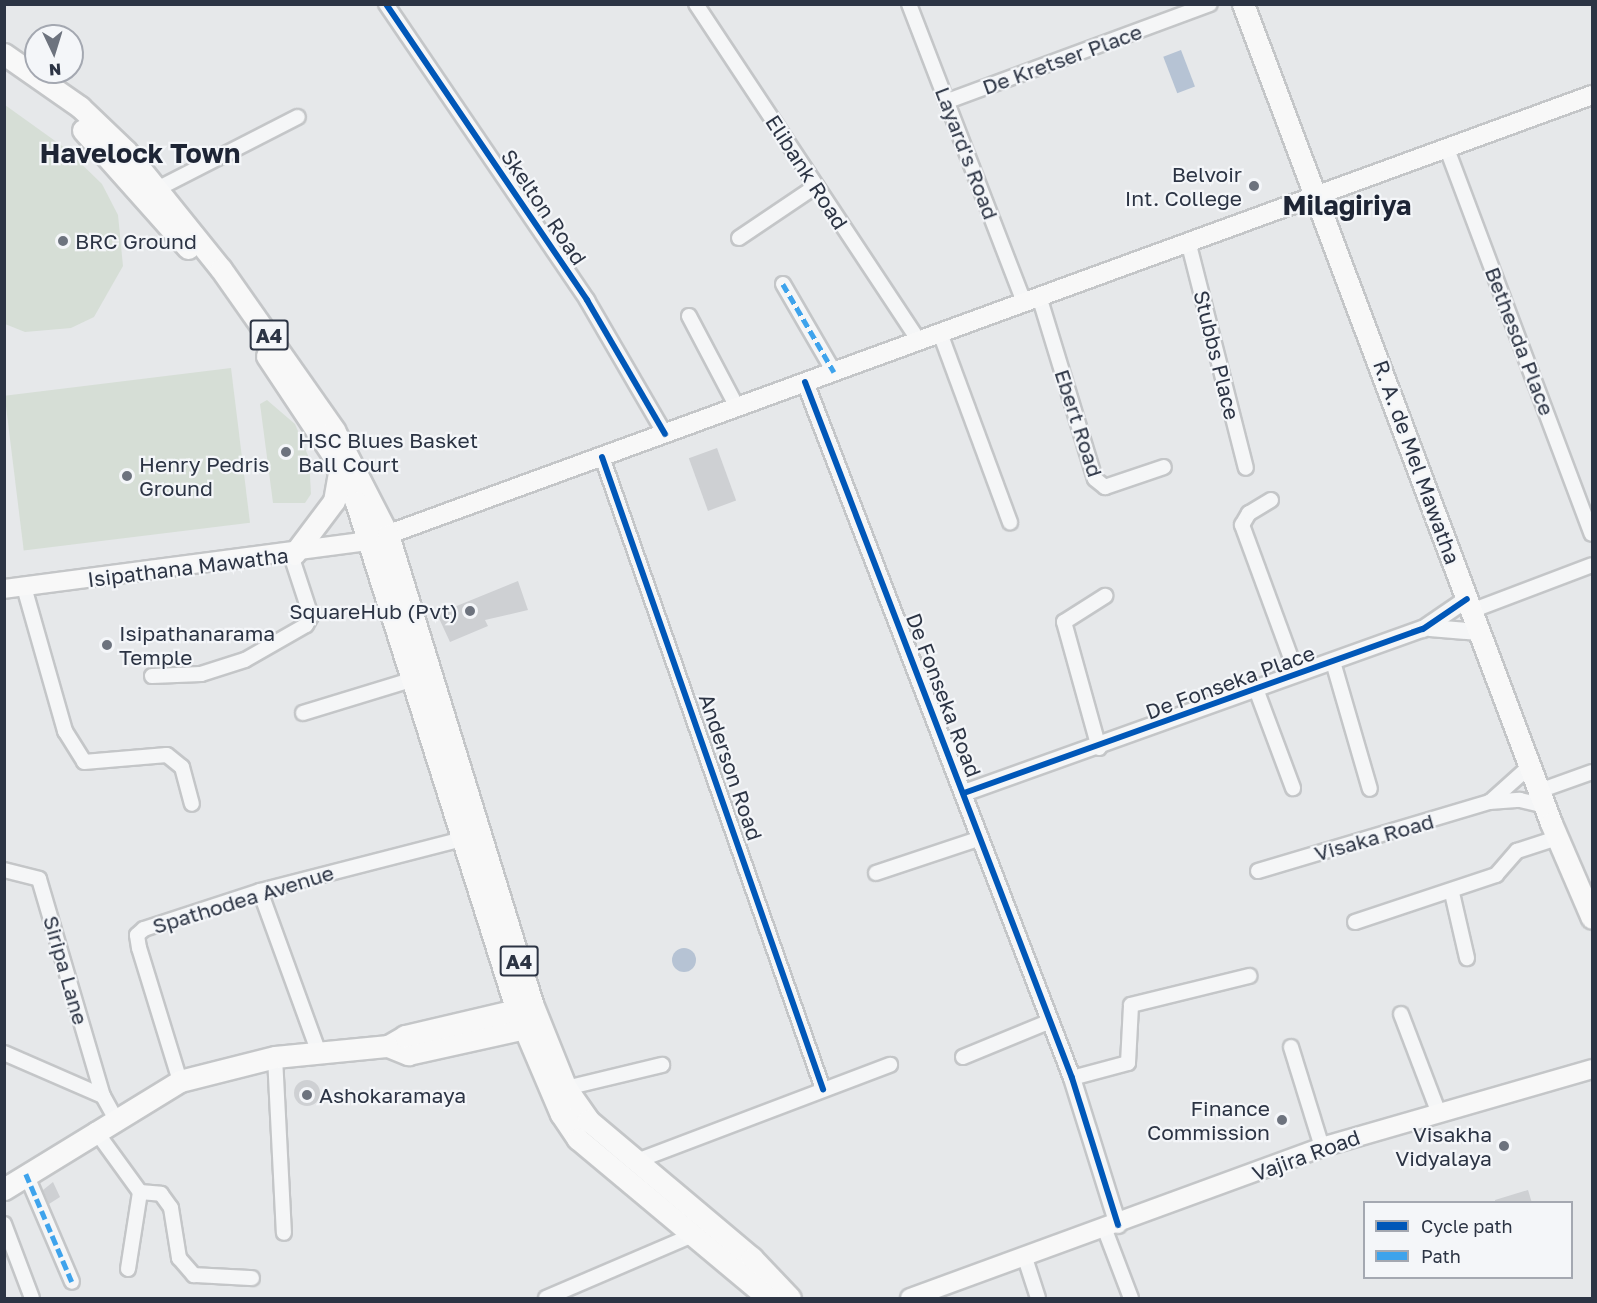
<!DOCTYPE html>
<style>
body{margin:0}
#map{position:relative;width:1597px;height:1303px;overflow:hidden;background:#e6e8ea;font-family:"Golos Text",sans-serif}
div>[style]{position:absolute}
.green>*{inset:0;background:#d6ded6;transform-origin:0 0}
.water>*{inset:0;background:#b6c3d4;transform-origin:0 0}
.round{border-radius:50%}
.building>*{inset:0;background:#ced0d3;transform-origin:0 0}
.roads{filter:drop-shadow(2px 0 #c4c6c8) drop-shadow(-2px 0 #c4c6c8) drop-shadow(0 2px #c4c6c8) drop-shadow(0 -2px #c4c6c8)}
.minor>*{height:14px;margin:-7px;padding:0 7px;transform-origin:7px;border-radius:7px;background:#f5f6f7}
.tertiary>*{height:16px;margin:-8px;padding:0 8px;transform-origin:8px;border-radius:8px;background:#f5f6f7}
.secondary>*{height:18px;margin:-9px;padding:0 9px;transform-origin:9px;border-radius:9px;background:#f8f8f8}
.primary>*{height:21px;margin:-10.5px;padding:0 10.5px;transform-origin:10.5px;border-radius:10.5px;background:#f8f8f8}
.trunk>*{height:21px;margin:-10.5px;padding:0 10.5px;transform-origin:10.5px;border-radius:10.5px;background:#f8f8f8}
.quiet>*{height:4.5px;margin-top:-2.25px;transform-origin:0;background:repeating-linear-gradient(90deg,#3ea3ec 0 9px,transparent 0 13.5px)}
.cycleway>*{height:6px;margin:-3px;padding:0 3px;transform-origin:3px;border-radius:3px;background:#0057b8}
.dots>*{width:16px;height:16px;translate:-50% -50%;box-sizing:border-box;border:3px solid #f4f6f9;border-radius:50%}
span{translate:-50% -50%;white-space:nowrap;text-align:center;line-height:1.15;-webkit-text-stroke:4.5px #f4f6f9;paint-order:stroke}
.shield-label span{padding:2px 4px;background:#f4f6f9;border:2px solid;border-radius:4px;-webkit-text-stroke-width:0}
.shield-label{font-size:20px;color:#2c3444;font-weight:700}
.street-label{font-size:21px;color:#2c3444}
.poi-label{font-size:21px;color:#2c3444}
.right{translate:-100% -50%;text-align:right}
.left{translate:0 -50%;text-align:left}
.district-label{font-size:27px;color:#1e2535;font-weight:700}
.frame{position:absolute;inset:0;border:6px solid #2c3444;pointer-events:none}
.legend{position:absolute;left:1363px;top:1201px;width:210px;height:78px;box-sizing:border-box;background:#f4f6f9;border:2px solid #a4a8b1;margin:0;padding:8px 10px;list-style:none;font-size:18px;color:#2c3444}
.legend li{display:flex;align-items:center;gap:12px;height:30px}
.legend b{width:30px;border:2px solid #a4a8b1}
.north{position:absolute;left:24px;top:24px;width:60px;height:60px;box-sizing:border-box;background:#f4f6f9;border:2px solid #a4a8b1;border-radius:50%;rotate:176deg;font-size:16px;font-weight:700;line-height:24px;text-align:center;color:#2c3444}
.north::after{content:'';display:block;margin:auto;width:21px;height:27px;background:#6d737e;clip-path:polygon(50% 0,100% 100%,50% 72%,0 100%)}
</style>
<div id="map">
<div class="green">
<div style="clip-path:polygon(5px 105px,65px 148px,102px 184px,118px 215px,123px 266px,94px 317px,71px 328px,25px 332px,5px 324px)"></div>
<div style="left:231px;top:368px;width:156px;height:228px;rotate:83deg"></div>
<div style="clip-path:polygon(267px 400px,295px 424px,309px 458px,311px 494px,305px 503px,273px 503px,260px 404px)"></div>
</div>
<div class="water">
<div style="left:1181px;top:50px;width:39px;height:19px;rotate:69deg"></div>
<div class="round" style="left:672px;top:948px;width:24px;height:24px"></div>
</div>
<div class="building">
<div style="left:717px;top:448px;width:56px;height:30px;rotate:70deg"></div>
<div style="clip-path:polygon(518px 581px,528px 610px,485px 620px,488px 626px,450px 642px,437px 614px)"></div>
<div class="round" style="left:294px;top:1080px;width:26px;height:26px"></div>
<div style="clip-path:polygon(53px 1182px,60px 1197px,49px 1204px,43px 1190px)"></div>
<div style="clip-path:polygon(1528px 1190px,1532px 1203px,1495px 1203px,1495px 1200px)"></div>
</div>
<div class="roads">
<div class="minor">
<div style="left:386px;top:4px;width:358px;rotate:55.8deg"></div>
<div style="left:587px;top:300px;width:155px;rotate:59.8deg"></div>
<div style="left:696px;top:4px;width:403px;rotate:56.5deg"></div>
<div style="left:909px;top:4px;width:319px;rotate:68.9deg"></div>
<div style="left:948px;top:101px;width:279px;rotate:-20.3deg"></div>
<div style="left:1447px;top:149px;width:411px;rotate:69.4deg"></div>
<div style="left:157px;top:189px;width:158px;rotate:-27.1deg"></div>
<div style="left:739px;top:238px;width:93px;rotate:-34deg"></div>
<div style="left:1188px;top:241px;width:234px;rotate:75.7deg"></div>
<div style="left:783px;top:284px;width:102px;rotate:59.9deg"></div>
<div style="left:1039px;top:296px;width:191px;rotate:73deg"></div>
<div style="left:1095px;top:479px;width:13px;rotate:39deg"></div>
<div style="left:1105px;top:487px;width:62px;rotate:-18.7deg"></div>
<div style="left:689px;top:316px;width:103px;rotate:62.2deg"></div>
<div style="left:940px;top:333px;width:202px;rotate:69.7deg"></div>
<div style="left:602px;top:457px;width:670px;rotate:70.73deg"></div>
<div style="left:1271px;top:500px;width:26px;rotate:149deg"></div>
<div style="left:1249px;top:513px;width:14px;rotate:120deg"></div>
<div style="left:1242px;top:525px;width:157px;rotate:69.8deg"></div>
<div style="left:24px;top:587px;width:150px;rotate:74.1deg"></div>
<div style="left:65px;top:731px;width:36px;rotate:58deg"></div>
<div style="left:84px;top:762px;width:83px;rotate:-4.8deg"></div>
<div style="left:167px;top:755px;width:19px;rotate:39deg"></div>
<div style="left:182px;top:767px;width:38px;rotate:75deg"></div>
<div style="left:1471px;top:611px;width:129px;rotate:-20.8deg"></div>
<div style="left:1333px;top:662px;width:132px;rotate:73.8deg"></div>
<div style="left:152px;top:676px;width:49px;rotate:-2.3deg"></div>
<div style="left:201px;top:674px;width:46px;rotate:-17.7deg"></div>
<div style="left:245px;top:660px;width:70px;rotate:-29.8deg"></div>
<div style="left:306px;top:625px;width:10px;rotate:-61deg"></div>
<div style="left:311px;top:616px;width:64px;rotate:-108.2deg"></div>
<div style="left:1256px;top:689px;width:106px;rotate:69.5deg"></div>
<div style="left:303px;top:713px;width:116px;rotate:-17deg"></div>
<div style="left:1099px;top:748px;width:131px;rotate:-105.5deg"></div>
<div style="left:1064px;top:622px;width:49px;rotate:-32.4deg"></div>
<div style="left:1539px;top:791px;width:56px;rotate:-19.7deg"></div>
<div style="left:1491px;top:801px;width:52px;rotate:-41.9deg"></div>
<div style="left:4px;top:870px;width:36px;rotate:14deg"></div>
<div style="left:39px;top:879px;width:226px;rotate:73.6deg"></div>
<div style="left:1258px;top:871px;width:241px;rotate:-16.6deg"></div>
<div style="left:1489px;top:802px;width:31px;rotate:-4deg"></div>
<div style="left:1520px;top:800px;width:26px;rotate:13deg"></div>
<div style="left:876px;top:873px;width:108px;rotate:-18.4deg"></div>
<div style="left:260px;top:891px;width:172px;rotate:70deg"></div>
<div style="left:1452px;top:893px;width:67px;rotate:77deg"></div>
<div style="left:1355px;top:922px;width:149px;rotate:-18.4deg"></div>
<div style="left:1496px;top:875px;width:32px;rotate:-49deg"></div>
<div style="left:1517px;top:851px;width:42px;rotate:-18deg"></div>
<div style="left:1401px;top:1014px;width:104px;rotate:69.1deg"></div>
<div style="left:1291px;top:1047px;width:105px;rotate:72.8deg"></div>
<div style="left:4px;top:1053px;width:108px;rotate:23.5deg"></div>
<div style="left:103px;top:1096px;width:25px;rotate:61deg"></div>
<div style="left:275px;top:1057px;width:176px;rotate:87.1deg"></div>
<div style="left:963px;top:1057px;width:92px;rotate:-22.4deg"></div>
<div style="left:1072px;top:1078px;width:58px;rotate:-15deg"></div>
<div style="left:1128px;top:1063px;width:58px;rotate:-87deg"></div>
<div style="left:1131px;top:1005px;width:122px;rotate:-13.8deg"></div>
<div style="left:180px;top:1081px;width:139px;rotate:-107.1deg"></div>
<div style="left:139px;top:948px;width:13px;rotate:-99deg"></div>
<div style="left:137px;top:935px;width:9px;rotate:-41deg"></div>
<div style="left:144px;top:929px;width:122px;rotate:-18.1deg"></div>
<div style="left:260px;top:891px;width:210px;rotate:-14.4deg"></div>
<div style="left:566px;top:1088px;width:99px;rotate:-13.5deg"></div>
<div style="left:95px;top:1130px;width:77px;rotate:54deg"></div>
<div style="left:140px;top:1192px;width:21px;rotate:5deg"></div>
<div style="left:161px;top:1194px;width:17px;rotate:54deg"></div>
<div style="left:171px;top:1208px;width:51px;rotate:80.9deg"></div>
<div style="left:179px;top:1258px;width:23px;rotate:49deg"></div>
<div style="left:194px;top:1275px;width:58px;rotate:3deg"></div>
<div style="left:634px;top:1162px;width:274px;rotate:-20.8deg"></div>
<div style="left:26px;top:1174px;width:117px;rotate:66.9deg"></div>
<div style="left:4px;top:1224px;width:79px;rotate:69.3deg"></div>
<div style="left:1105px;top:1230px;width:73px;rotate:69.1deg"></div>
<div style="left:1025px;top:1258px;width:42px;rotate:72deg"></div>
<div style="left:128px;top:1269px;width:78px;rotate:-81.1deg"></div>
<div style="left:546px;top:1298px;width:162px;rotate:-23.2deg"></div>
</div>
<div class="tertiary">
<div style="left:805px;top:382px;width:745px;rotate:69.01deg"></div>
<div style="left:1072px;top:1078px;width:154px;rotate:72.6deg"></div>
<div style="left:1430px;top:628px;width:49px;rotate:4.7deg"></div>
<div style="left:964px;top:793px;width:487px;rotate:-19.7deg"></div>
<div style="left:1423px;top:629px;width:53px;rotate:-34.3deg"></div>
</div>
<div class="secondary">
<div style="left:4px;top:589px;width:369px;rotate:-7.5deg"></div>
<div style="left:370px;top:541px;width:1301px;rotate:-20.05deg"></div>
<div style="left:910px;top:1298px;width:439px;rotate:-20.1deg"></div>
<div style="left:1322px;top:1147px;width:281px;rotate:-16.1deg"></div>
</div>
<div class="primary">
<div style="left:388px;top:1046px;width:22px;rotate:22deg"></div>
<div style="left:408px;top:1054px;width:134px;rotate:-12.5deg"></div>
<div style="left:4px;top:1189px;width:206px;rotate:-31.5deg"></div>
<div style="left:180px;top:1081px;width:98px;rotate:-14.2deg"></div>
<div style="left:275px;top:1057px;width:114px;rotate:-5.6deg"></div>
<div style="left:388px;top:1046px;width:20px;rotate:-30deg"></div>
<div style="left:405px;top:1036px;width:131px;rotate:-13.2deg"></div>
</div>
<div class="trunk">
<div style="left:1243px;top:4px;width:875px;rotate:69.39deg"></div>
<div style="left:1551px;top:823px;width:103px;rotate:66.7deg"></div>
<div style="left:4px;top:54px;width:93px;rotate:34.9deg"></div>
<div style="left:80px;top:107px;width:64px;rotate:43.7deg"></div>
<div style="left:126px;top:151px;width:151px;rotate:51.2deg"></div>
<div style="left:221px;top:269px;width:197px;rotate:54.9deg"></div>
<div style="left:334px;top:430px;width:118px;rotate:62.8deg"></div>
<div style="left:388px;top:535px;width:493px;rotate:72.9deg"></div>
<div style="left:533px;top:1006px;width:88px;rotate:68.1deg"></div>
<div style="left:566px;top:1088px;width:39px;rotate:55deg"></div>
<div style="left:588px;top:1120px;width:214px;rotate:40.1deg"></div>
<div style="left:752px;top:1258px;width:55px;rotate:46.5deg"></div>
<div style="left:83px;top:130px;width:158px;rotate:48.3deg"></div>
<div style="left:267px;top:356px;width:132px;rotate:56.4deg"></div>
<div style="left:340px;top:466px;width:39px;rotate:66deg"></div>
<div style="left:356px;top:502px;width:534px;rotate:72.45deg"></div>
<div style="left:517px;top:1011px;width:112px;rotate:66.9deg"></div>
<div style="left:561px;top:1114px;width:30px;rotate:56deg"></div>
<div style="left:578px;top:1139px;width:248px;rotate:39.9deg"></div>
<div style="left:294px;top:554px;width:66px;rotate:-53deg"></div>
<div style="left:334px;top:501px;width:36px;rotate:-80deg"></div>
</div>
</div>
<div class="quiet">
<div style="left:783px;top:284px;width:102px;rotate:59.9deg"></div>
<div style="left:26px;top:1174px;width:117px;rotate:66.9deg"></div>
</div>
<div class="cycleway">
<div style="left:386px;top:4px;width:358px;rotate:55.8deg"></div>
<div style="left:587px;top:300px;width:155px;rotate:59.8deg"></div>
<div style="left:805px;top:382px;width:745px;rotate:69.01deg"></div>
<div style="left:1072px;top:1078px;width:154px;rotate:72.6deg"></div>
<div style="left:602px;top:457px;width:670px;rotate:70.73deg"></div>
<div style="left:964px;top:793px;width:487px;rotate:-19.7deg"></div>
<div style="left:1423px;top:629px;width:53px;rotate:-34.3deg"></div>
</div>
<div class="dots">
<div style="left:1254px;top:186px;background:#6d737e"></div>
<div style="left:63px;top:241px;background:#6d737e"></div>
<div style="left:286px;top:452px;background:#6d737e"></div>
<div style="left:127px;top:476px;background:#6d737e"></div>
<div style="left:470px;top:611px;background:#6d737e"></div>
<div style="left:107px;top:645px;background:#6d737e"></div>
<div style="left:307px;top:1095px;background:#6d737e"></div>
<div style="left:1282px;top:1120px;background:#6d737e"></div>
<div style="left:1504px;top:1146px;background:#6d737e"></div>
</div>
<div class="shield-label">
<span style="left:269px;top:335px">A4</span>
<span style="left:519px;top:961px">A4</span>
</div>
<div class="street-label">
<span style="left:1062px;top:59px;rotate:-20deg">De Kretser Place</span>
<span style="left:967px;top:153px;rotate:69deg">Layard's Road</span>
<span style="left:807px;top:172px;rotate:57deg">Elibank Road</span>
<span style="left:544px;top:207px;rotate:56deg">Skelton Road</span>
<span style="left:1520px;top:341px;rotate:69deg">Bethesda Place</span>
<span style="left:1217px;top:355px;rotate:76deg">Stubbs Place</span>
<span style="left:1079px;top:423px;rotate:72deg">Ebert Road</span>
<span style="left:1417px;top:462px;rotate:70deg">R. A. de Mel Mawatha</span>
<span style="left:188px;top:567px;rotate:-7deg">Isipathana Mawatha</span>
<span style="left:1230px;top:682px;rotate:-20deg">De Fonseka Place</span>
<span style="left:944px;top:695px;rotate:69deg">De Fonseka Road</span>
<span style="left:731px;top:767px;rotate:71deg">Anderson Road</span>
<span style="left:1374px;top:837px;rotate:-16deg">Visaka Road</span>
<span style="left:243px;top:899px;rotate:-17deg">Spathodea Avenue</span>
<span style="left:66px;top:970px;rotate:74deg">Siripa Lane</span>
<span style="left:1306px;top:1155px;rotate:-20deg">Vajira Road</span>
</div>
<div class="poi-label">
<span class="right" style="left:1242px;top:186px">Belvoir<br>Int. College</span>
<span class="left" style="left:75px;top:241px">BRC Ground</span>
<span class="left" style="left:298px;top:452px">HSC Blues Basket<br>Ball Court</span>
<span class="left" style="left:139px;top:476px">Henry Pedris<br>Ground</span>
<span class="right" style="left:458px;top:611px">SquareHub (Pvt)</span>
<span class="left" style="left:119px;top:645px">Isipathanarama<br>Temple</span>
<span class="left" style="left:319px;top:1095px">Ashokaramaya</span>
<span class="right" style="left:1270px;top:1120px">Finance<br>Commission</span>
<span class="right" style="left:1492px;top:1146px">Visakha<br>Vidyalaya</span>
</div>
<div class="district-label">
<span style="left:140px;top:154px">Havelock Town</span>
<span style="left:1347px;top:206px">Milagiriya</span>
</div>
<div class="frame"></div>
<ul class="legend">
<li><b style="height:8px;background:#0057b8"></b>Cycle path</li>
<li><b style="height:8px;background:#3ea3ec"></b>Path</li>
</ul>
<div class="north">N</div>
</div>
